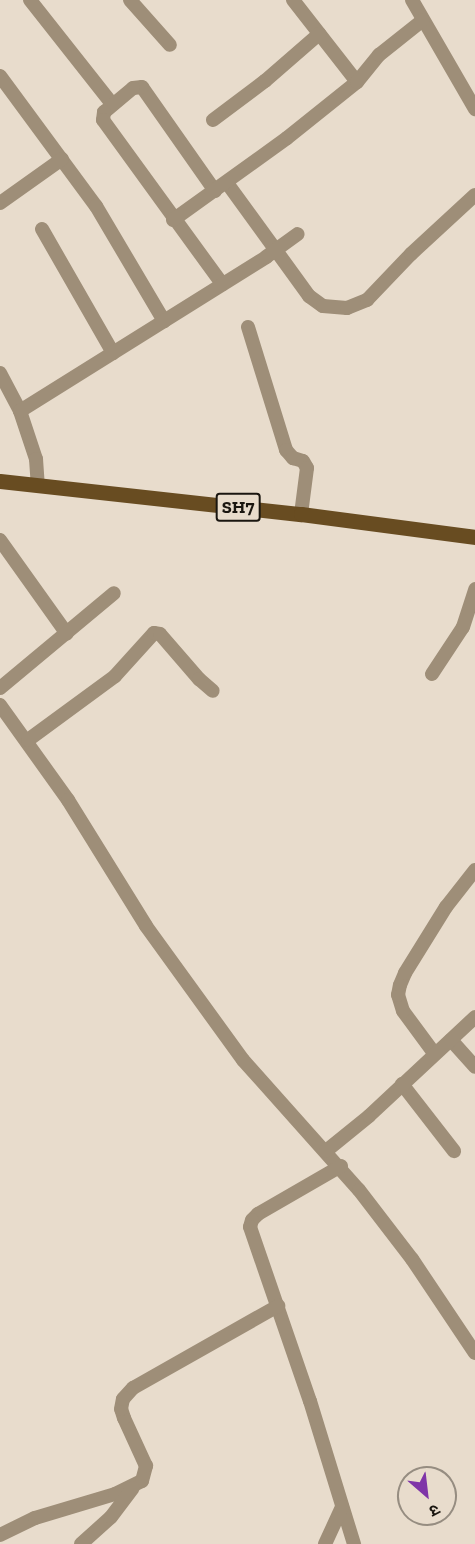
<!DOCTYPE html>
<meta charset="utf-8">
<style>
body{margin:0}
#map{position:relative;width:475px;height:1544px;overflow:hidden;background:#e8dccc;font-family:"Zilla Slab","Noto Sans Devanagari",serif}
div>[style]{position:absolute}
.street>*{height:14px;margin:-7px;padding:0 7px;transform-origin:7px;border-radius:7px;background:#9e8e78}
.primary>*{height:15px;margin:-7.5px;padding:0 7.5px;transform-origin:7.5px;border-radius:7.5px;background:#684c21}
span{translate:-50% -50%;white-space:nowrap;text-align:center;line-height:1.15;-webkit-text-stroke:6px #e8dccc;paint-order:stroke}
.shield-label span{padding:2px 4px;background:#e8dccc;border:2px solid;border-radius:4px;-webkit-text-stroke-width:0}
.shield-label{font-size:18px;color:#1a1610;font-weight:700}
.north{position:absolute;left:397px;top:1466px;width:60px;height:60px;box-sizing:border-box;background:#e8dccc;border:2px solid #968d81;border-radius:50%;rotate:152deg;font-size:16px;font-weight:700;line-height:24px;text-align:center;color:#1a1610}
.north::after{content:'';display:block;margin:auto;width:21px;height:27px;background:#7f35a8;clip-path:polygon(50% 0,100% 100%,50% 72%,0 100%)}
</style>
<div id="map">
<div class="street">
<div style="left:30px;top:0;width:132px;rotate:51.7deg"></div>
<div style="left:130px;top:0;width:60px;rotate:48.4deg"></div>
<div style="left:293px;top:0;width:104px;rotate:52deg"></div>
<div style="left:412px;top:0;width:126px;rotate:60deg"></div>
<div style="left:0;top:76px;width:162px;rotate:53.6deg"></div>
<div style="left:96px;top:206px;width:134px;rotate:59.4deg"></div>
<div style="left:213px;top:120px;width:65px;rotate:-36.9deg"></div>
<div style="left:265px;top:81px;width:72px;rotate:-41deg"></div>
<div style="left:227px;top:183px;width:140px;rotate:54deg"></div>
<div style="left:309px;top:296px;width:17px;rotate:36deg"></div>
<div style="left:323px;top:306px;width:24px;rotate:5deg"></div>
<div style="left:347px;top:308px;width:22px;rotate:-22deg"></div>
<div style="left:367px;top:300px;width:64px;rotate:-46.3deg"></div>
<div style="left:411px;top:254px;width:87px;rotate:-42.7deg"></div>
<div style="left:215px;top:191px;width:127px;rotate:-125.1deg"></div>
<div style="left:142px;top:87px;width:9px;rotate:174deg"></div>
<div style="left:133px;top:88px;width:38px;rotate:140deg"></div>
<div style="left:104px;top:112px;width:8px;rotate:97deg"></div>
<div style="left:103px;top:120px;width:203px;rotate:54deg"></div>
<div style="left:0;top:203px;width:76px;rotate:-35.4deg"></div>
<div style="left:173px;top:220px;width:140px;rotate:-35.7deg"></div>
<div style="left:287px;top:138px;width:90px;rotate:-38.7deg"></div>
<div style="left:357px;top:82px;width:35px;rotate:-51deg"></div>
<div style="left:379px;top:55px;width:56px;rotate:-38.5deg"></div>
<div style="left:42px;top:229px;width:143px;rotate:60.2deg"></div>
<div style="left:248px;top:327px;width:129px;rotate:72.8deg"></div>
<div style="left:286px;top:450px;width:11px;rotate:49deg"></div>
<div style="left:293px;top:458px;width:10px;rotate:17deg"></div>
<div style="left:303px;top:461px;width:8px;rotate:60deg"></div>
<div style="left:307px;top:468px;width:46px;rotate:97.4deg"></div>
<div style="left:0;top:373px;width:43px;rotate:62.2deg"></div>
<div style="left:20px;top:411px;width:51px;rotate:71.6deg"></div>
<div style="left:36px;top:459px;width:26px;rotate:86deg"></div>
<div style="left:20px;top:411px;width:290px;rotate:-32deg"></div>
<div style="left:266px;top:257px;width:39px;rotate:-36deg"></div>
<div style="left:0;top:540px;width:115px;rotate:54.5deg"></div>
<div style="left:432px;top:674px;width:56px;rotate:-56.6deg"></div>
<div style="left:463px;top:627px;width:40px;rotate:-72deg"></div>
<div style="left:0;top:688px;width:148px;rotate:-39.8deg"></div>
<div style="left:0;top:705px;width:117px;rotate:54.4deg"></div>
<div style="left:68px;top:800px;width:148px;rotate:58.2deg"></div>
<div style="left:146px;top:926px;width:165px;rotate:54.1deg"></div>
<div style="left:243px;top:1060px;width:174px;rotate:48.3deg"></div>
<div style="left:359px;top:1190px;width:87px;rotate:52.5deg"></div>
<div style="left:412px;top:1259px;width:113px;rotate:56.2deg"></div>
<div style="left:28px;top:740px;width:108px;rotate:-36.3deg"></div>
<div style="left:115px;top:676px;width:58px;rotate:-47.8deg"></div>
<div style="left:154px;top:633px;width:6px;rotate:9deg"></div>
<div style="left:160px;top:634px;width:60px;rotate:49.1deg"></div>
<div style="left:199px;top:679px;width:18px;rotate:41deg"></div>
<div style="left:451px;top:1040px;width:36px;rotate:48deg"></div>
<div style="left:434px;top:1053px;width:52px;rotate:-126.4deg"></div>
<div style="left:403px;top:1011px;width:17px;rotate:-107deg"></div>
<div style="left:398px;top:995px;width:10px;rotate:-79deg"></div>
<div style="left:400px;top:985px;width:13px;rotate:-67deg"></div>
<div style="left:405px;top:973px;width:78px;rotate:-58.2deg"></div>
<div style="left:446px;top:907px;width:47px;rotate:-51.9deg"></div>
<div style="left:402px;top:1084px;width:85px;rotate:52.2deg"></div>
<div style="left:326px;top:1151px;width:55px;rotate:-39.1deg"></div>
<div style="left:369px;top:1116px;width:145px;rotate:-43deg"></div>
<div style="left:341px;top:1166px;width:96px;rotate:150deg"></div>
<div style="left:258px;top:1214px;width:8px;rotate:135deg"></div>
<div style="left:252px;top:1220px;width:7px;rotate:106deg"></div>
<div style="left:250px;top:1227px;width:184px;rotate:71deg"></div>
<div style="left:310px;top:1401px;width:150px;rotate:72.9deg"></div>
<div style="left:0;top:1535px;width:39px;rotate:-26deg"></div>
<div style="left:35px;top:1518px;width:84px;rotate:-16.7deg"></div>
<div style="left:115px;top:1494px;width:30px;rotate:-26deg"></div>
<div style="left:142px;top:1481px;width:16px;rotate:-75deg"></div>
<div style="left:146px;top:1466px;width:53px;rotate:-114.6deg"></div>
<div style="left:124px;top:1418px;width:9px;rotate:-108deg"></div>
<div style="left:121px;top:1409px;width:10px;rotate:-79deg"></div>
<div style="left:123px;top:1399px;width:15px;rotate:-48deg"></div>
<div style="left:133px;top:1388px;width:167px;rotate:-29.5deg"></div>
<div style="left:81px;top:1544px;width:40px;rotate:-42deg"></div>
<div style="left:111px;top:1517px;width:36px;rotate:-53deg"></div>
<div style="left:325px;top:1544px;width:41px;rotate:-65.3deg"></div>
</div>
<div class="primary">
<div style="left:0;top:481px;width:303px;rotate:6.3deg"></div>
<div style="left:301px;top:514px;width:176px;rotate:7.5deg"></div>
</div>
<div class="shield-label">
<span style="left:238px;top:507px">SH7</span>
</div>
<div class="north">उ</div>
</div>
